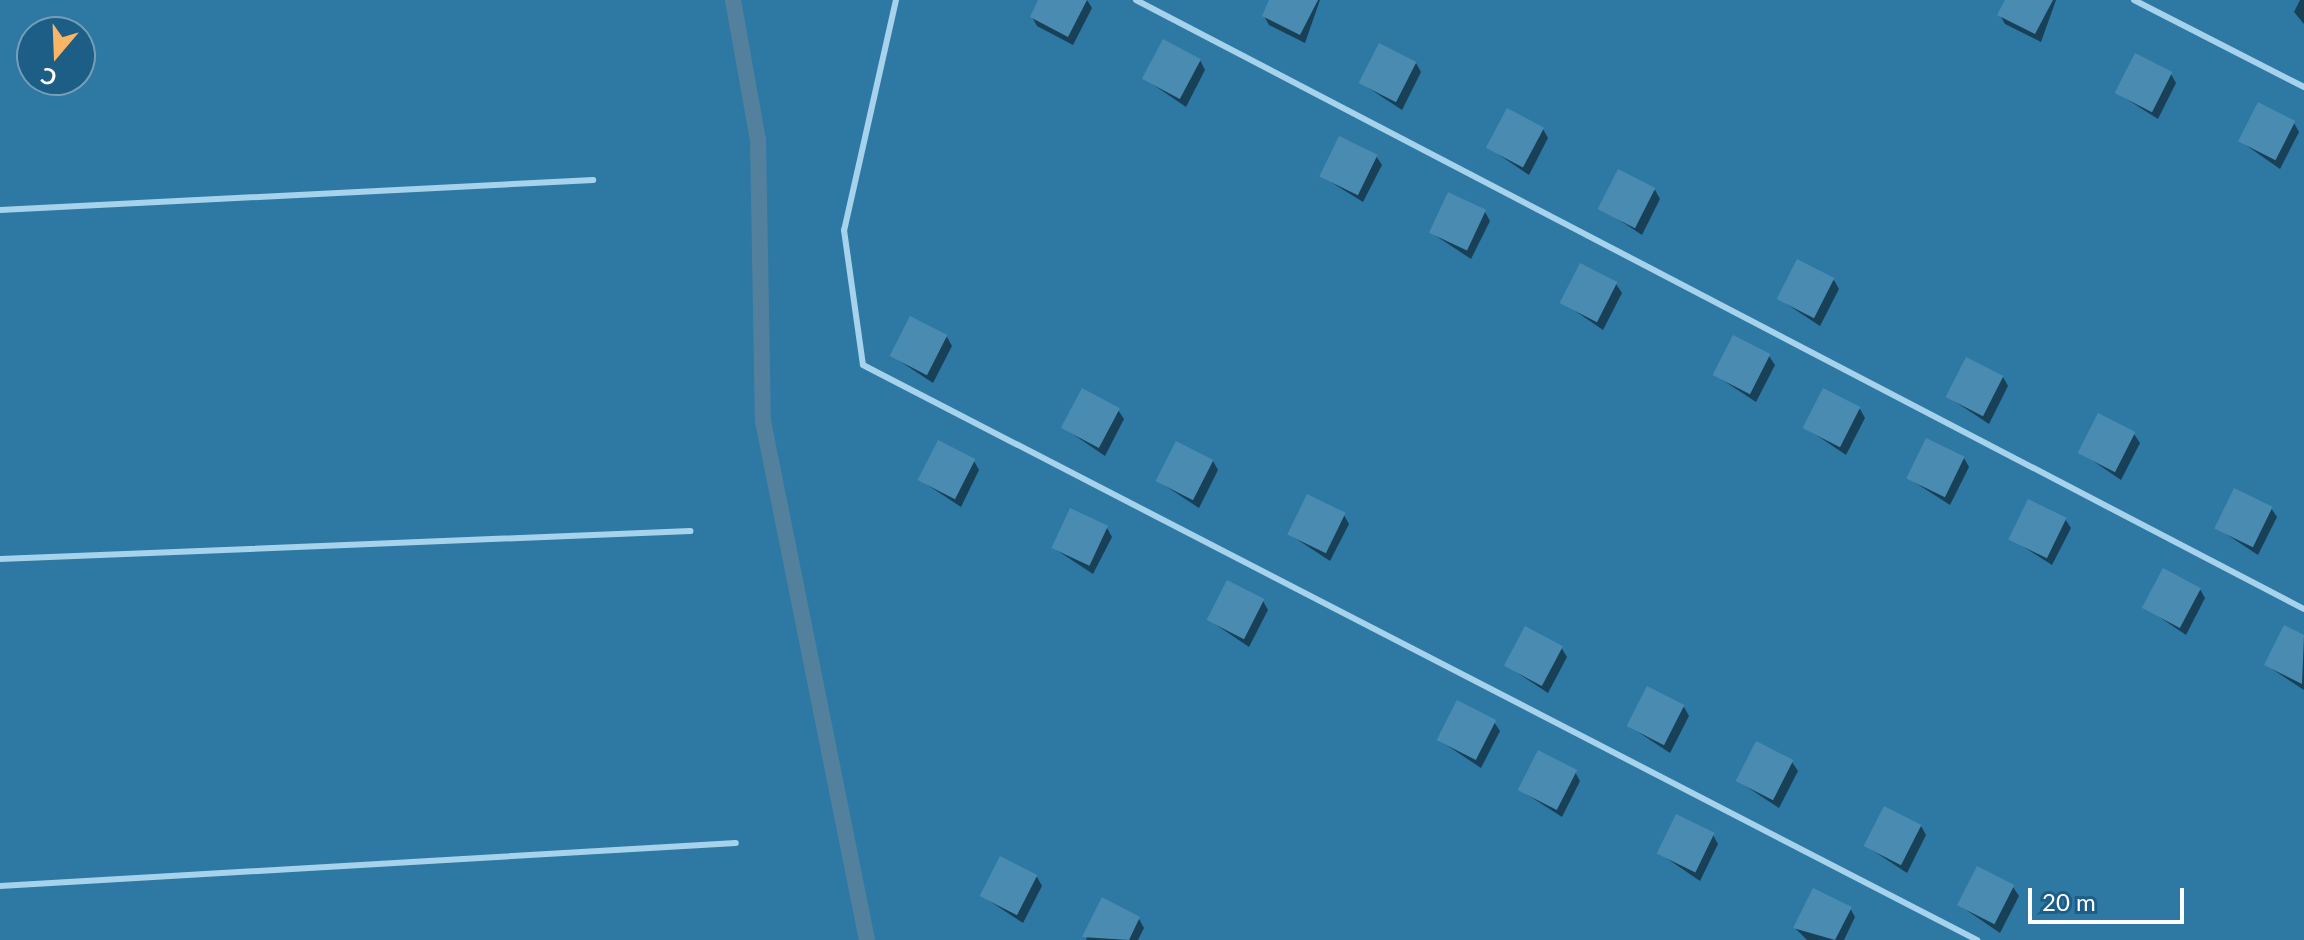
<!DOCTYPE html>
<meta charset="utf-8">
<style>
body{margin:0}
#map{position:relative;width:2304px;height:940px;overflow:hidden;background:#1d5e87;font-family:Lato,sans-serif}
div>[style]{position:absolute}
.green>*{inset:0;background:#2e78a4}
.shadow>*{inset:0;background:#0007}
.stream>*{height:16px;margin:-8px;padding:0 8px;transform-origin:8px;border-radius:8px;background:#53819d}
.building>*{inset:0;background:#4a8bb2;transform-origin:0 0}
.service>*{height:6px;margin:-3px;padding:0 3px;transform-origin:3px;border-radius:3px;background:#a6d2eb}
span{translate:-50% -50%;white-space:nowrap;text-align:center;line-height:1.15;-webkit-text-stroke:6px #1d5e87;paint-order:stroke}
.north{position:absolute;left:16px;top:16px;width:80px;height:80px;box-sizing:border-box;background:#1d5e87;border:2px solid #779eb7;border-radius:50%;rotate:199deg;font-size:22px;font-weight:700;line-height:32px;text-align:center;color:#fff}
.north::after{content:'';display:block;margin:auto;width:28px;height:36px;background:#fab565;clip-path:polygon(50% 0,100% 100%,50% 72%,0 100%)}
.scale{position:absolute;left:2028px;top:888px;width:156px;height:36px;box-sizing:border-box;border:4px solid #fff;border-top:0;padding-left:10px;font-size:24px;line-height:28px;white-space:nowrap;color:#fff;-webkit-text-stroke:6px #1d5e87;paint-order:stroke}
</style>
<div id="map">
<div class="green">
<div style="clip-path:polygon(evenodd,0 0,2304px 0,2304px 940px,0 940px,0 0,32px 32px,80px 32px,80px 80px,32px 80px,32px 32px)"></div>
</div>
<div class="shadow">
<div style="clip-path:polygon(1041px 0,1087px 0,1092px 8px,1073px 45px,1037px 26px,1032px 17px)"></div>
<div style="clip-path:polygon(1272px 0,1320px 0,1305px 43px,1269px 25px,1264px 16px)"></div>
<div style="clip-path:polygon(2007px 0,2056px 0,2041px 42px,2005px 24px,2000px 15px)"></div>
<div style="clip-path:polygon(2300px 0,2304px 0,2304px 24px,2294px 12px)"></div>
<div style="clip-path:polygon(1200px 60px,1205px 70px,1186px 107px,1145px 79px)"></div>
<div style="clip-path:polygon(1416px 63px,1421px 72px,1402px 110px,1361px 83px)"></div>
<div style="clip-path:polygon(2171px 74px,2176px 83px,2158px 119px,2117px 93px)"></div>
<div style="clip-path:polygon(2294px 123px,2299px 132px,2280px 169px,2240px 141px)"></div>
<div style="clip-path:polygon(1543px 129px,1548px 138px,1529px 175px,1489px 148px)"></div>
<div style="clip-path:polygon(1376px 156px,1382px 165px,1363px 202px,1321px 176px)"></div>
<div style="clip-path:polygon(1655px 190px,1660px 199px,1642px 235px,1601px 208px)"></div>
<div style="clip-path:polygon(1485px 212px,1490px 221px,1471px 259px,1430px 232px)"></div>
<div style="clip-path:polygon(1834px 280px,1839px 289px,1820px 326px,1779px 299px)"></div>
<div style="clip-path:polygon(1616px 284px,1622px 293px,1603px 330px,1562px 302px)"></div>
<div style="clip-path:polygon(947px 337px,952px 346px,933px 383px,892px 356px)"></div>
<div style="clip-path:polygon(1769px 356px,1775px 365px,1756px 402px,1715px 375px)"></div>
<div style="clip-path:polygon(2003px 377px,2008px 386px,1989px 424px,1948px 397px)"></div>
<div style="clip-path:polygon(1860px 409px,1865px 418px,1846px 455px,1806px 428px)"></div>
<div style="clip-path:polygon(1118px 410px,1124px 419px,1105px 456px,1064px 428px)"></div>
<div style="clip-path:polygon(2134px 434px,2140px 443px,2121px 480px,2080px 452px)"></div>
<div style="clip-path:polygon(1964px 458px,1969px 467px,1950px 505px,1908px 478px)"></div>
<div style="clip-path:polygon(974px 461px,979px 470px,961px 507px,920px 480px)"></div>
<div style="clip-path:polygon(1213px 461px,1218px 470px,1199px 508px,1158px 481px)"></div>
<div style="clip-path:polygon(2271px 508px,2277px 517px,2258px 555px,2217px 528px)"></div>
<div style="clip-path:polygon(1344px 515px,1349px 524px,1330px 561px,1289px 534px)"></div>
<div style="clip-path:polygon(2065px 519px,2071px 528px,2052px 565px,2011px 539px)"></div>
<div style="clip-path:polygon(1107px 528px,1112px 537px,1093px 574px,1052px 547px)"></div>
<div style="clip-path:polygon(2200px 589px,2205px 598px,2186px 635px,2146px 608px)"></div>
<div style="clip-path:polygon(1263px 601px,1268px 610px,1249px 647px,1209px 620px)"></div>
<div style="clip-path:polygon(2285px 628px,2304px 637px,2304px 690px,2266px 665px)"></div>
<div style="clip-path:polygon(1561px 647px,1567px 657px,1548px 693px,1507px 666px)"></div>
<div style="clip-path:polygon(1684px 707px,1689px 716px,1670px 753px,1629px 726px)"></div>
<div style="clip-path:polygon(1494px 722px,1500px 731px,1481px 768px,1439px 740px)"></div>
<div style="clip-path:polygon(1792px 762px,1798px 771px,1779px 808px,1738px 781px)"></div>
<div style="clip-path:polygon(1575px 772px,1580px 781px,1562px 817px,1520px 790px)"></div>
<div style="clip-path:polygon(1921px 826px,1926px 835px,1907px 873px,1866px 846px)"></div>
<div style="clip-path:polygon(1713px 835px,1718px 844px,1700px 881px,1659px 853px)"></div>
<div style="clip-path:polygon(1037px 877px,1042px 886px,1023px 923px,982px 896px)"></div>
<div style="clip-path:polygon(2013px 887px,2019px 896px,2000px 933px,1959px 905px)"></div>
<div style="clip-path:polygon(1103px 900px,1139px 919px,1144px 928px,1138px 940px,1086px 940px)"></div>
<div style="clip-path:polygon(1850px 908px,1855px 917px,1844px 940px,1807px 940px,1795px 928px)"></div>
</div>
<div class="stream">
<div style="left:733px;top:0;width:142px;rotate:79.9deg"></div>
<div style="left:758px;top:140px;width:281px;rotate:89deg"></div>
<div style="left:763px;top:421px;width:529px;rotate:78.67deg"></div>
</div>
<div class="building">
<div style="clip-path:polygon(1038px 0,1087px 0,1068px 37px,1030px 17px)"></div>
<div style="clip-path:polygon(1269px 0,1318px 0,1300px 35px,1262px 16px)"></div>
<div style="clip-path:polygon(2005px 0,2053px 0,2035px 34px,1997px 15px)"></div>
<div style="left:1163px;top:39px;width:43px;height:45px;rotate:28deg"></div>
<div style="left:1379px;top:43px;width:42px;height:45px;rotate:27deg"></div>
<div style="left:2135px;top:53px;width:42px;height:45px;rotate:27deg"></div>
<div style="left:2258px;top:102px;width:42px;height:44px;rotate:27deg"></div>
<div style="left:1507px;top:108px;width:42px;height:45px;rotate:28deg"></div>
<div style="left:1339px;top:136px;width:43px;height:45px;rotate:26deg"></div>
<div style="left:1618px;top:169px;width:42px;height:45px;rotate:27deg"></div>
<div style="left:1448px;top:192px;width:42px;height:45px;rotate:25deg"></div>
<div style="left:1797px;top:259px;width:42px;height:45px;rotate:27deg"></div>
<div style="left:1580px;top:263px;width:42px;height:45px;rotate:27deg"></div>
<div style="left:910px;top:316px;width:42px;height:45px;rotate:27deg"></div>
<div style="left:1733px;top:335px;width:42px;height:45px;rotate:27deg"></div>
<div style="left:1966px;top:357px;width:42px;height:45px;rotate:27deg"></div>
<div style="left:1082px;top:388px;width:43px;height:45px;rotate:28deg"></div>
<div style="left:1823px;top:388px;width:42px;height:45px;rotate:27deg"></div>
<div style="left:2098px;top:413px;width:42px;height:45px;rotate:27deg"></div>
<div style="left:1926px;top:438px;width:43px;height:45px;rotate:26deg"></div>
<div style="left:938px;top:440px;width:42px;height:45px;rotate:27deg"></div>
<div style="left:1176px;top:441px;width:42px;height:45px;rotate:27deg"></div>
<div style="left:2234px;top:488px;width:43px;height:45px;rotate:26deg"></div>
<div style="left:1307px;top:494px;width:43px;height:45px;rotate:26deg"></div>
<div style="left:2028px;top:499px;width:43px;height:45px;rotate:26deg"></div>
<div style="left:1070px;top:508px;width:42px;height:44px;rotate:25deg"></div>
<div style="left:2163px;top:568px;width:43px;height:45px;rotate:28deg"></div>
<div style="left:1227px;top:580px;width:42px;height:45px;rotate:27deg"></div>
<div style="clip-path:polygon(2284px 625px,2304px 635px,2302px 684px,2264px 665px)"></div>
<div style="left:1525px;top:626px;width:43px;height:45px;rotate:28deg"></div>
<div style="left:1647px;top:686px;width:42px;height:45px;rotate:27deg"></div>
<div style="left:1457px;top:700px;width:44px;height:45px;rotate:27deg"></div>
<div style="left:1756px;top:741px;width:42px;height:45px;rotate:27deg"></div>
<div style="left:1538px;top:750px;width:44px;height:45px;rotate:27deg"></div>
<div style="left:1884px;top:806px;width:42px;height:45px;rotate:27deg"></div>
<div style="left:1676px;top:814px;width:43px;height:44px;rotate:26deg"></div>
<div style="left:1000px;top:856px;width:42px;height:45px;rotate:27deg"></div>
<div style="left:1977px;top:866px;width:42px;height:44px;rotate:27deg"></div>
<div style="clip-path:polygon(1813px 888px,1852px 907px,1835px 940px,1793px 928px)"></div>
<div style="clip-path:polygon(1102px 897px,1140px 917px,1129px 940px,1082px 937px)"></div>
</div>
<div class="service">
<div style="left:896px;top:0;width:236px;rotate:102.7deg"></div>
<div style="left:844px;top:230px;width:136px;rotate:82deg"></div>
<div style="left:863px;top:365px;width:1254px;rotate:27.3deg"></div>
<div style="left:1136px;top:0;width:1317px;rotate:27.54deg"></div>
<div style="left:2134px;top:0;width:191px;rotate:27.1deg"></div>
<div style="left:0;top:210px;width:594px;rotate:-2.9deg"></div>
<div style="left:0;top:559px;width:691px;rotate:-2.32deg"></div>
<div style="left:0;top:886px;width:737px;rotate:-3.34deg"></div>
</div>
<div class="north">С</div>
<div class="scale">20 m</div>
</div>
